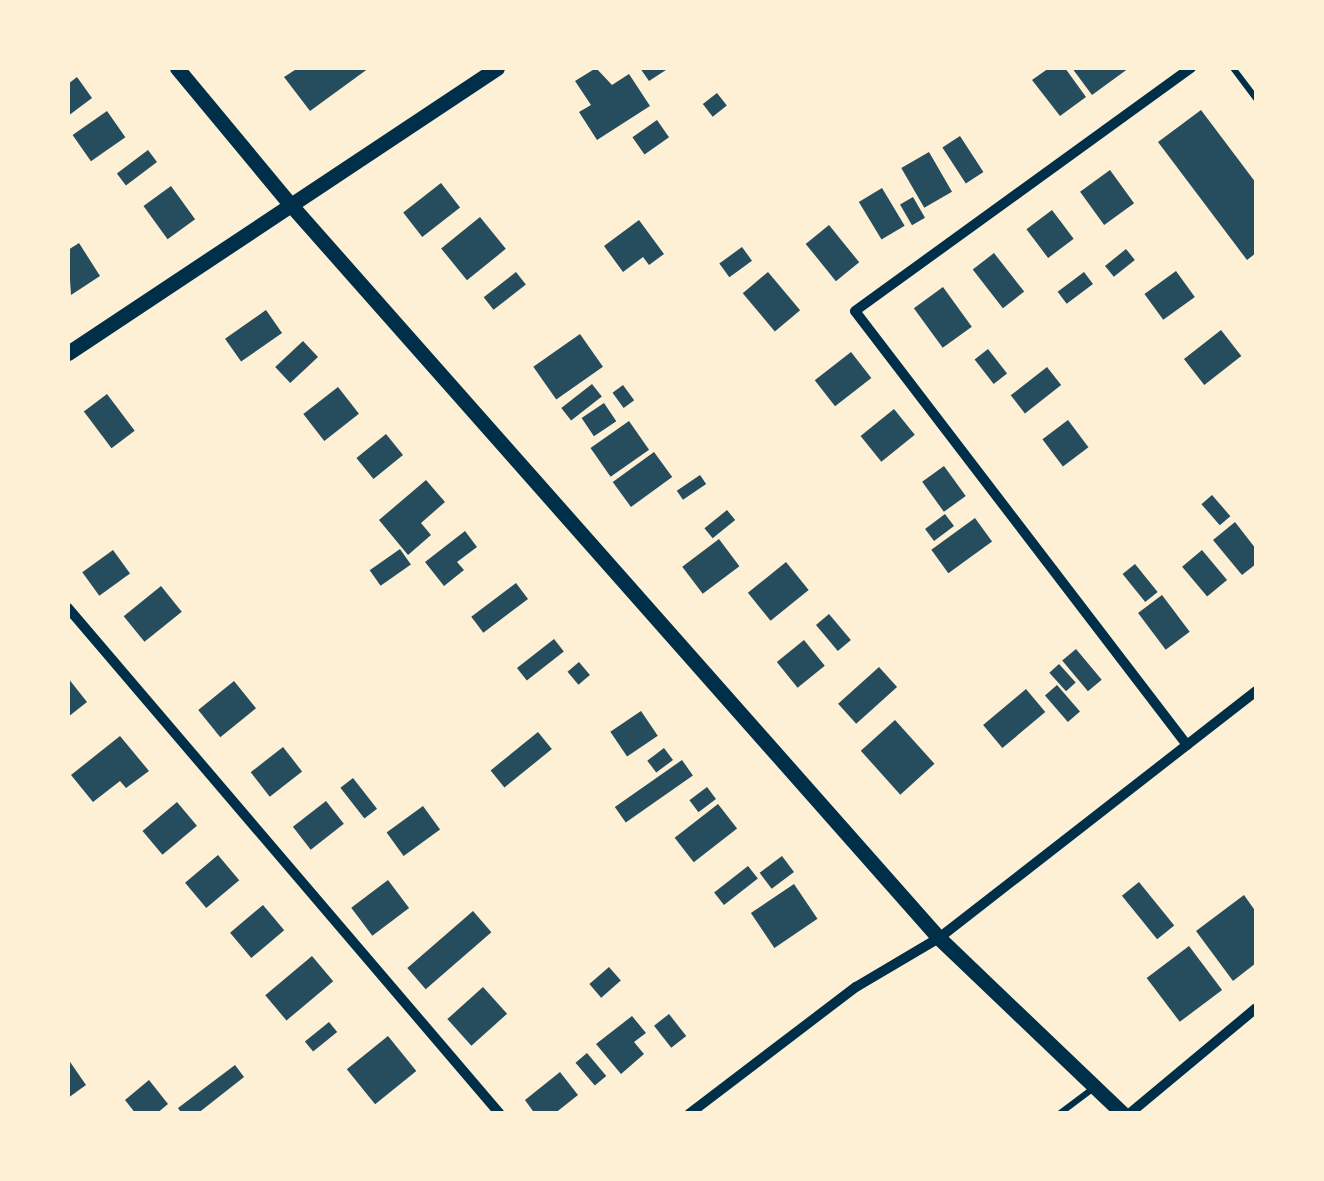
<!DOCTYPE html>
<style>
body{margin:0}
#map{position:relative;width:1324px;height:1181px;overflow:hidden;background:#fdf0d5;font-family:"Sofia Sans Condensed",sans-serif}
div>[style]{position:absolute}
.building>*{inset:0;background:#264d5e;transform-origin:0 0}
.service>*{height:6px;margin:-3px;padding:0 3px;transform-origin:3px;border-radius:3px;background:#003049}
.minor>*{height:10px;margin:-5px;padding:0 5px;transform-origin:5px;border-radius:5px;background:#003049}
.tertiary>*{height:15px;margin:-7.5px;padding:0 7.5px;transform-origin:7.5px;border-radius:7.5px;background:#003049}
span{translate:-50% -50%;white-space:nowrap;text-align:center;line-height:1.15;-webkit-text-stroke:9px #fdf0d5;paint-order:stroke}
.frame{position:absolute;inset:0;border:70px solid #fdf0d5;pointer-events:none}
</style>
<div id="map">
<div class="building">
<div style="clip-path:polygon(298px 68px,369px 68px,310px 111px,284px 77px)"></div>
<div style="clip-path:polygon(596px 68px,612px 85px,629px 74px,650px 106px,597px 140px,579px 112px,591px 105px,575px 81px)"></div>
<div style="clip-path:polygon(640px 68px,669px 68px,649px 81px)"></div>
<div style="clip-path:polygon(1049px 68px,1065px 68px,1086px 97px,1060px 116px,1032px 80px)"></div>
<div style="clip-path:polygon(1072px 68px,1129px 68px,1092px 95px)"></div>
<div style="clip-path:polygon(77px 77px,92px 98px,68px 116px,68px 84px)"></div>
<div style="left:717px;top:93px;width:16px;height:18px;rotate:52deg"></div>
<div style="clip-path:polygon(1201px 110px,1256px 183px,1256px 253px,1247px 260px,1158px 142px)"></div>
<div style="left:107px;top:111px;width:32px;height:42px;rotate:55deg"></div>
<div style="left:657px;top:120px;width:21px;height:30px;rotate:55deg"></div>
<div style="left:960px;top:136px;width:43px;height:21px;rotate:57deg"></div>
<div style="left:148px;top:150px;width:15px;height:39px;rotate:53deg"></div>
<div style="left:929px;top:152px;width:46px;height:32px;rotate:60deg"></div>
<div style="left:1110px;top:170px;width:41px;height:37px;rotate:54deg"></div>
<div style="left:441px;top:183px;width:31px;height:48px;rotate:52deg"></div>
<div style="left:171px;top:186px;width:41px;height:34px;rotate:54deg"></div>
<div style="left:882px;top:188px;width:44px;height:27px;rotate:59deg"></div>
<div style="left:913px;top:197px;width:24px;height:15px;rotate:60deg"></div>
<div style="left:1052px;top:210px;width:36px;height:32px;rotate:53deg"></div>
<div style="left:480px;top:217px;width:41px;height:50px;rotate:51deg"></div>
<div style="clip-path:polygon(639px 220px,664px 254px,649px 265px,643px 257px,623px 272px,604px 246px)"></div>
<div style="left:829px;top:225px;width:48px;height:30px;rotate:51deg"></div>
<div style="clip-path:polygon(79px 243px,100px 276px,71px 295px,68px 250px)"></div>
<div style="left:742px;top:247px;width:17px;height:28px;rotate:54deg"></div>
<div style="left:1126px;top:249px;width:14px;height:27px;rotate:51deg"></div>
<div style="left:994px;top:253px;width:49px;height:27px;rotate:52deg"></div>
<div style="left:1176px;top:271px;width:32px;height:39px;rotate:54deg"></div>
<div style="left:516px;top:272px;width:16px;height:41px;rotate:52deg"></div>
<div style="left:768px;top:272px;width:50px;height:33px;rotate:50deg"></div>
<div style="left:1084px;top:272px;width:15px;height:33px;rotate:53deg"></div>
<div style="left:943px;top:287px;width:49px;height:36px;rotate:54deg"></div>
<div style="left:266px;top:310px;width:28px;height:50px;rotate:55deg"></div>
<div style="left:1221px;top:330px;width:33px;height:47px;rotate:52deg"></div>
<div style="left:580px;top:334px;width:40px;height:57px;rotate:55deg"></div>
<div style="left:303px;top:341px;width:22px;height:38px;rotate:47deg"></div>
<div style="left:988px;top:349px;width:31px;height:17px;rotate:52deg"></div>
<div style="left:851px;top:352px;width:33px;height:46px;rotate:52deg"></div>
<div style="left:1047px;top:367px;width:23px;height:46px;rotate:52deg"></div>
<div style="left:592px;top:384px;width:16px;height:39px;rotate:52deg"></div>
<div style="left:623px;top:385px;width:19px;height:13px;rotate:54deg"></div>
<div style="left:338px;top:387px;width:34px;height:44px;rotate:52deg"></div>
<div style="left:107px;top:394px;width:46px;height:29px;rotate:53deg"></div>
<div style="left:604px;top:403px;width:22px;height:27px;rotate:56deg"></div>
<div style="left:894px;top:409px;width:33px;height:43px;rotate:51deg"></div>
<div style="left:1068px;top:420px;width:34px;height:32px;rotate:53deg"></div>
<div style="left:629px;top:421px;width:35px;height:47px;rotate:55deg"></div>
<div style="left:386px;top:434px;width:27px;height:38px;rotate:51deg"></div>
<div style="left:654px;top:452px;width:31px;height:51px;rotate:54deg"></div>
<div style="left:944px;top:466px;width:37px;height:27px;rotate:54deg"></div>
<div style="left:700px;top:475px;width:11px;height:28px;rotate:56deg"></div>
<div style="clip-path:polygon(426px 480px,445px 502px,421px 523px,431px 535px,408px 555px,379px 520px)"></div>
<div style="left:1212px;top:495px;width:28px;height:14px;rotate:49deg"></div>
<div style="left:727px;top:510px;width:13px;height:29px;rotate:51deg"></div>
<div style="left:945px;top:514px;width:15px;height:25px;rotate:53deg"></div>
<div style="left:975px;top:518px;width:29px;height:54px;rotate:54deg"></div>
<div style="clip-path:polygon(1235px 522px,1256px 549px,1256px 564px,1242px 575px,1213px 540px)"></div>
<div style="clip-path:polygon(465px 531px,477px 547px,457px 562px,464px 570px,444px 586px,425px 562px)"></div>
<div style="left:719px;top:539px;width:34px;height:46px;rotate:53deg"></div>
<div style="left:400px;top:549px;width:19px;height:37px;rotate:55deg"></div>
<div style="left:113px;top:550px;width:29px;height:38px;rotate:54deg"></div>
<div style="left:1202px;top:550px;width:39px;height:26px;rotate:50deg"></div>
<div style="left:786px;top:562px;width:36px;height:49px;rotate:51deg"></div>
<div style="left:1135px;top:564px;width:36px;height:16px;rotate:51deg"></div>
<div style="left:516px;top:583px;width:20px;height:56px;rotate:53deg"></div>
<div style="left:161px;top:586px;width:33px;height:48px;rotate:51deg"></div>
<div style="left:1162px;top:595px;width:46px;height:30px;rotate:53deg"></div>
<div style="left:829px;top:614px;width:34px;height:17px;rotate:50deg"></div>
<div style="left:554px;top:639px;width:16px;height:47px;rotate:52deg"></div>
<div style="left:804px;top:640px;width:33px;height:35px;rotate:51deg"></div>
<div style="left:1076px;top:649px;width:40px;height:18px;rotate:50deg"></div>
<div style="left:579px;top:662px;width:17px;height:15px;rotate:50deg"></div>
<div style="left:1059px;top:664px;width:25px;height:13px;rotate:48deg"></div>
<div style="left:879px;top:667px;width:27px;height:55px;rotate:48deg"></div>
<div style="clip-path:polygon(68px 678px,87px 702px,68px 717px)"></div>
<div style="left:234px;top:681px;width:35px;height:46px;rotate:51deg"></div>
<div style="left:1057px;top:685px;width:35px;height:16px;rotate:49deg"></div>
<div style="left:1026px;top:689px;width:30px;height:56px;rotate:50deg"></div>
<div style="left:641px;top:711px;width:30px;height:37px;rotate:56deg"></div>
<div style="left:895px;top:720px;width:59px;height:46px;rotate:48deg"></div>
<div style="left:538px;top:732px;width:22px;height:61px;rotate:51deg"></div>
<div style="clip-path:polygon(120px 736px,149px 771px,126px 788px,120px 781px,93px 802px,71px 775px)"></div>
<div style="left:283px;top:747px;width:31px;height:41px;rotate:52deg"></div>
<div style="left:664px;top:748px;width:15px;height:21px;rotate:53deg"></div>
<div style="left:682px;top:760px;width:19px;height:82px;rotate:55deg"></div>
<div style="left:353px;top:778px;width:39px;height:16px;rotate:52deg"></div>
<div style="left:707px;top:787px;width:15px;height:22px;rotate:53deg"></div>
<div style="left:326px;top:801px;width:29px;height:42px;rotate:52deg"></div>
<div style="left:177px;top:802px;width:31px;height:45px;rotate:50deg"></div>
<div style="left:718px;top:804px;width:31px;height:55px;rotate:52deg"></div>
<div style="left:423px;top:806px;width:29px;height:45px;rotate:54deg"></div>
<div style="left:218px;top:855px;width:33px;height:43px;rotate:50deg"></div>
<div style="left:782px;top:856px;width:20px;height:28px;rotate:53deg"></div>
<div style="left:748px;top:866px;width:16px;height:43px;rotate:52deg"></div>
<div style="left:388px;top:880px;width:35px;height:46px;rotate:53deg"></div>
<div style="left:1139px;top:882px;width:56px;height:22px;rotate:51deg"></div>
<div style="left:794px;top:884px;width:42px;height:52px;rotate:56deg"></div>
<div style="clip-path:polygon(1244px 895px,1256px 912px,1256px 963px,1233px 981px,1196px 931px)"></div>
<div style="left:263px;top:905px;width:33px;height:43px;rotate:50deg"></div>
<div style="left:473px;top:911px;width:28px;height:87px;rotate:49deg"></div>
<div style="left:1189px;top:946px;width:55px;height:53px;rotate:53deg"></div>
<div style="left:312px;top:956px;width:33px;height:61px;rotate:50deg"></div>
<div style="left:609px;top:967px;width:18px;height:26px;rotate:49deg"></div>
<div style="left:483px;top:987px;width:36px;height:48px;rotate:48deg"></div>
<div style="left:669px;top:1014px;width:28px;height:19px;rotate:52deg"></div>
<div style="clip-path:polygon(632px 1016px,646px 1033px,634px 1042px,644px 1054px,621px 1074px,596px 1044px)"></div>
<div style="left:329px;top:1022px;width:13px;height:31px;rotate:51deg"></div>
<div style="left:388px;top:1036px;width:45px;height:53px;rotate:51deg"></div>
<div style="left:587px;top:1053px;width:30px;height:15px;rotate:50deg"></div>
<div style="clip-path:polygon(68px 1059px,86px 1085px,68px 1098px)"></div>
<div style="clip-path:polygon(235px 1065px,244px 1077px,197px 1114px,182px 1114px,178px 1108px)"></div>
<div style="clip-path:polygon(560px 1072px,578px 1095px,554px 1114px,535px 1114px,525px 1100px)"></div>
<div style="clip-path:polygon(149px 1080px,168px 1104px,156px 1114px,136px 1114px,125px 1100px)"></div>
</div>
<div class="service">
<div style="left:1233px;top:68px;width:39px;rotate:53deg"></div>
<div style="left:1059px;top:1114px;width:45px;rotate:-36.9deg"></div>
</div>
<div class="minor">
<div style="left:68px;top:608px;width:665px;rotate:49.51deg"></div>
<div style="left:1187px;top:745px;width:546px;rotate:-127.42deg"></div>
<div style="left:855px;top:311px;width:415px;rotate:-35.9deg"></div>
<div style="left:689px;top:1114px;width:210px;rotate:-37.3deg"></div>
<div style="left:856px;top:987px;width:96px;rotate:-30.6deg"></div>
<div style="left:939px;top:938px;width:402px;rotate:-37.9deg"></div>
<div style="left:1129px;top:1114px;width:165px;rotate:-39.8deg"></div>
</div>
<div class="tertiary">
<div style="left:177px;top:68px;width:177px;rotate:50.3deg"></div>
<div style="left:290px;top:204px;width:980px;rotate:48.52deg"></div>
<div style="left:939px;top:938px;width:255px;rotate:43.7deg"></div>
<div style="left:68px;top:353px;width:515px;rotate:-33.6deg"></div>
</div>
<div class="frame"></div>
</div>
